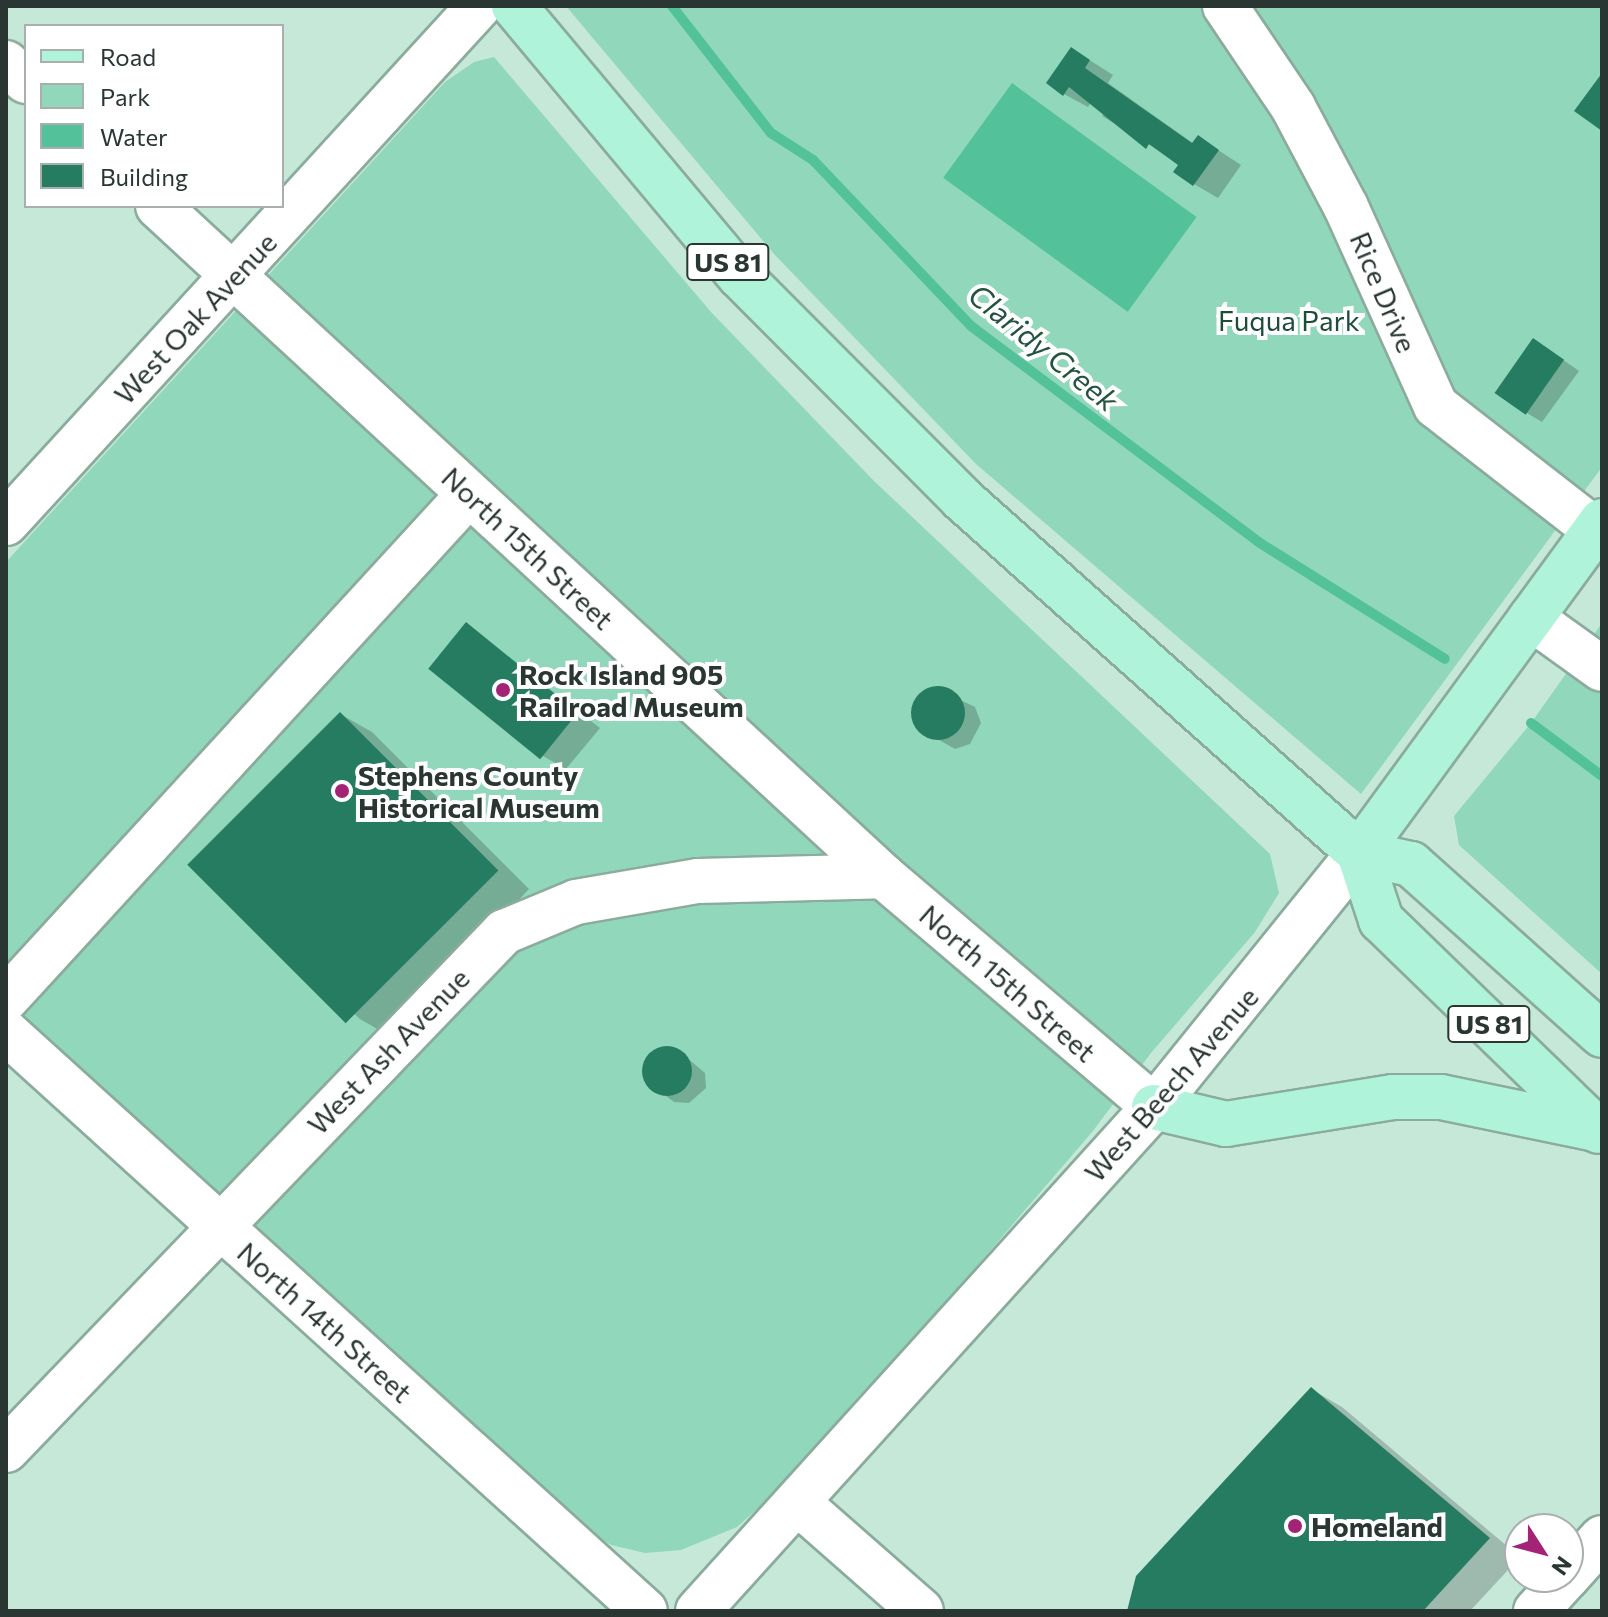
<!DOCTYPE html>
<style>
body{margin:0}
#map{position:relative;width:1608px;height:1617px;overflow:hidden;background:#c6e8d9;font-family:Commissioner,sans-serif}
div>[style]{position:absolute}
.green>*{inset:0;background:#91d7bb}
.water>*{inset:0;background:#53c19a;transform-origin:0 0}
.shadow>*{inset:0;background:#0003}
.stream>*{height:10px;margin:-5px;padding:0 5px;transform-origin:5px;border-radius:5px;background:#53c19a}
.building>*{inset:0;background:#267c60;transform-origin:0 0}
.round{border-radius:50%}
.roads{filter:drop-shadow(2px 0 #8bab9d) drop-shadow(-2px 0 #8bab9d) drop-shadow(0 2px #8bab9d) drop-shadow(0 -2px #8bab9d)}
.minor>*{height:44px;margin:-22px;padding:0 22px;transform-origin:22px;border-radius:22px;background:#fff}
.major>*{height:44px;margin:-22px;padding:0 22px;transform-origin:22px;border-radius:22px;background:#aff4da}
.dots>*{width:22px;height:22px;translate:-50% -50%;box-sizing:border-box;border:4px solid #fff;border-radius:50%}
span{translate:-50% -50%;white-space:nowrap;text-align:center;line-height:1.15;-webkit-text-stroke:8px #fff;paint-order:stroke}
.shield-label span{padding:2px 6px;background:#fff;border:2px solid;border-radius:6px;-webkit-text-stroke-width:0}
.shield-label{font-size:26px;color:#293631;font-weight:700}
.street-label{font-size:28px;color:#293631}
.park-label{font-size:28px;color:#1e4c3b}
.poi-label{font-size:28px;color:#293631;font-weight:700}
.left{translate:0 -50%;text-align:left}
.water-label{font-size:30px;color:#255342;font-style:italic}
.frame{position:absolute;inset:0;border:8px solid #293631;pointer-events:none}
.legend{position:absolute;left:24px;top:24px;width:260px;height:184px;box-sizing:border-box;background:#fff;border:2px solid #a9afad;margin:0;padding:10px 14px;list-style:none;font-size:24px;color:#293631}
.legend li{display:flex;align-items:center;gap:16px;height:40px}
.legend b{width:40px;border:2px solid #a9afad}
.north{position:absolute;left:1504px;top:1513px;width:80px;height:80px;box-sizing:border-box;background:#fff;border:2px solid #a9afad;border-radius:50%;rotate:126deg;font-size:22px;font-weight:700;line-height:32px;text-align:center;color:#293631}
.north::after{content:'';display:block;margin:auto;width:28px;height:36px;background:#a32475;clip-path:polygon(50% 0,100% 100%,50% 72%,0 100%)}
</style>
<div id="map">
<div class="green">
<div style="clip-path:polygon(566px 6px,1602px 6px,1602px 467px,1361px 794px,976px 464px,775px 255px)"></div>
<div style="clip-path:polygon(494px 57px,711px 312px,874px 481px,1270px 854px,1279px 893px,1255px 932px,1151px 1053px,1093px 1131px,909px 1345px,767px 1500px,737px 1527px,681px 1550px,645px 1553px,611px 1545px,581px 1526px,6px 1006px,6px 562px,445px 82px,474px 62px)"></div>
<div style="clip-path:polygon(1602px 623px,1602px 974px,1459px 845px,1454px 816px,1531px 723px)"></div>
</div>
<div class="water">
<div style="left:1012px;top:83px;width:228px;height:117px;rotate:36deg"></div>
</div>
<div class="shadow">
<div style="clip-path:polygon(1072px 49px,1113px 75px,1108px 83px,1194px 144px,1198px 137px,1241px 165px,1218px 198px,1194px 184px,1181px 164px,1102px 116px,1106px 111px,1092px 101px,1088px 107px,1064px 94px)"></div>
<div style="clip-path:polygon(1549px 350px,1579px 371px,1542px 422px,1527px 413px)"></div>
<div style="clip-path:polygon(467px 625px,600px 728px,566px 769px,543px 756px)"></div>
<div style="clip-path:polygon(935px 688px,975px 707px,981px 723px,970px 744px,955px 749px,916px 727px,913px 711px,920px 695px)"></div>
<div style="clip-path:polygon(340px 714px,372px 732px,529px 889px,391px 1037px,360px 1019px,195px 869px)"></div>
<div style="clip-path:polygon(658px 1049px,680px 1052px,705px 1073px,706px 1088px,689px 1103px,674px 1102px,646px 1081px,644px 1067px)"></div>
<div style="clip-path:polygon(1311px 1389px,1342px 1407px,1520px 1557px,1470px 1611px,1129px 1611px)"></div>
</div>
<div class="stream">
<div style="left:672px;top:6px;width:161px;rotate:52.1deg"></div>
<div style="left:771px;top:133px;width:50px;rotate:32.7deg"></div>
<div style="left:813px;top:160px;width:229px;rotate:46.4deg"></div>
<div style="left:971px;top:326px;width:361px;rotate:36.9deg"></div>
<div style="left:1260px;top:543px;width:218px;rotate:32.1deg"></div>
<div style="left:1531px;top:723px;width:89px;rotate:36.7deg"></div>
</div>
<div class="building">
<div style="clip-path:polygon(1071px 47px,1090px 60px,1085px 68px,1192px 143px,1198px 135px,1219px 150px,1193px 186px,1173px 172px,1178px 165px,1149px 144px,1146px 149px,1069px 87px,1063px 96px,1046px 83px)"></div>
<div style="clip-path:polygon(1602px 73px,1602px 131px,1574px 111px)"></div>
<div style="left:1533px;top:338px;width:38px;height:67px;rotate:35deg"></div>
<div style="left:466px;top:622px;width:144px;height:60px;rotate:39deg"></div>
<div class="round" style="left:911px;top:686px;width:54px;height:54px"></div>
<div style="left:340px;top:712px;width:224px;height:216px;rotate:45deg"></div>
<div class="round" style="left:642px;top:1046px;width:50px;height:50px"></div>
<div style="clip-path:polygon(1311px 1387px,1490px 1538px,1423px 1611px,1127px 1611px,1136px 1576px)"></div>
</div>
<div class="roads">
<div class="minor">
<div style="left:1225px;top:6px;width:122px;rotate:56deg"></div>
<div style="left:1293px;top:107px;width:113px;rotate:62.1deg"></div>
<div style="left:1346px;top:207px;width:218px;rotate:65.7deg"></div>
<div style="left:1436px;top:406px;width:202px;rotate:37.9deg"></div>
<div style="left:6px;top:63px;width:27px;rotate:42deg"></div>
<div style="left:158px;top:206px;width:987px;rotate:42.74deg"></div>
<div style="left:883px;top:876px;width:356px;rotate:40.4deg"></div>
<div style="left:6px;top:523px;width:701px;rotate:-47.54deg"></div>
<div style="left:1531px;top:618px;width:87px;rotate:35.7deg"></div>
<div style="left:6px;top:999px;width:685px;rotate:-47.48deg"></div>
<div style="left:6px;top:1032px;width:862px;rotate:42.18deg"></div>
<div style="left:6px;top:1450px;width:719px;rotate:-46.13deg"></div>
<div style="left:504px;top:932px;width:78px;rotate:-22.6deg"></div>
<div style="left:576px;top:902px;width:124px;rotate:-9.8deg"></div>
<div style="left:698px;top:881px;width:185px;rotate:-1.5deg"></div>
<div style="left:797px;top:1502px;width:165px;rotate:41.3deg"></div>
<div style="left:1568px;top:1576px;width:51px;rotate:-48.2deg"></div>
<div style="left:698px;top:1611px;width:680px;rotate:-47.86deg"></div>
<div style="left:1154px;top:1107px;width:326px;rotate:-51.1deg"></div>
<div style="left:1536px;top:1611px;width:46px;rotate:-47.6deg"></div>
</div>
<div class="major">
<div style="left:514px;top:6px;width:352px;rotate:50.1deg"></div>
<div style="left:740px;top:276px;width:315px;rotate:45.1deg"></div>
<div style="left:962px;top:499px;width:532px;rotate:41.72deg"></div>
<div style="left:1359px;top:853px;width:53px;rotate:11.9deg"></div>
<div style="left:1411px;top:864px;width:256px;rotate:41.8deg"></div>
<div style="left:1359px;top:853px;width:411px;rotate:-53.8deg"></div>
<div style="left:1359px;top:853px;width:71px;rotate:71.8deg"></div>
<div style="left:1381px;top:920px;width:303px;rotate:44.1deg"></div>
<div style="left:1154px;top:1107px;width:74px;rotate:13.3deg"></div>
<div style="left:1226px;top:1124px;width:169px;rotate:-9.2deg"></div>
<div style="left:1393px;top:1097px;width:48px"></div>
<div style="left:1441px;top:1097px;width:158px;rotate:11.7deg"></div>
</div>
</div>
<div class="dots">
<div style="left:503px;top:690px;background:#a32475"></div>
<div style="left:342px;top:791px;background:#a32475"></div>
<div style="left:1295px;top:1526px;background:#a32475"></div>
</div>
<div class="shield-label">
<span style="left:728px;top:262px">US 81</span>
<span style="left:1489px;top:1024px">US 81</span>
</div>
<div class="street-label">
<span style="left:1384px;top:292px;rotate:67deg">Rice Drive</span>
<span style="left:195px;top:318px;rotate:-47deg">West Oak Avenue</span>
<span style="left:528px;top:548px;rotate:43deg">North 15th Street</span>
<span style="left:1008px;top:983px;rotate:41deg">North 15th Street</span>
<span style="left:388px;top:1051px;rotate:-46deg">West Ash Avenue</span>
<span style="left:1171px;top:1084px;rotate:-49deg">West Beech Avenue</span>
<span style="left:325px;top:1322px;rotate:42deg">North 14th Street</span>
</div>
<div class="park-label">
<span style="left:1289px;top:320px">Fuqua Park</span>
</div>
<div class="poi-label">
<span class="left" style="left:519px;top:690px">Rock Island 905<br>Railroad Museum</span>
<span class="left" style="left:358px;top:791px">Stephens County<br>Historical Museum</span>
<span class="left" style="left:1311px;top:1526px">Homeland</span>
</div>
<div class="water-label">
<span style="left:1044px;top:347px;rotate:39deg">Claridy Creek</span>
</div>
<div class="frame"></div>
<ul class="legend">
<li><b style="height:10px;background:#aff4da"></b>Road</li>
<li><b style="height:22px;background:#91d7bb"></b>Park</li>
<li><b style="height:22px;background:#53c19a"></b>Water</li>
<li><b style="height:22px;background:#267c60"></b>Building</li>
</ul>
<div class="north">N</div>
</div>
